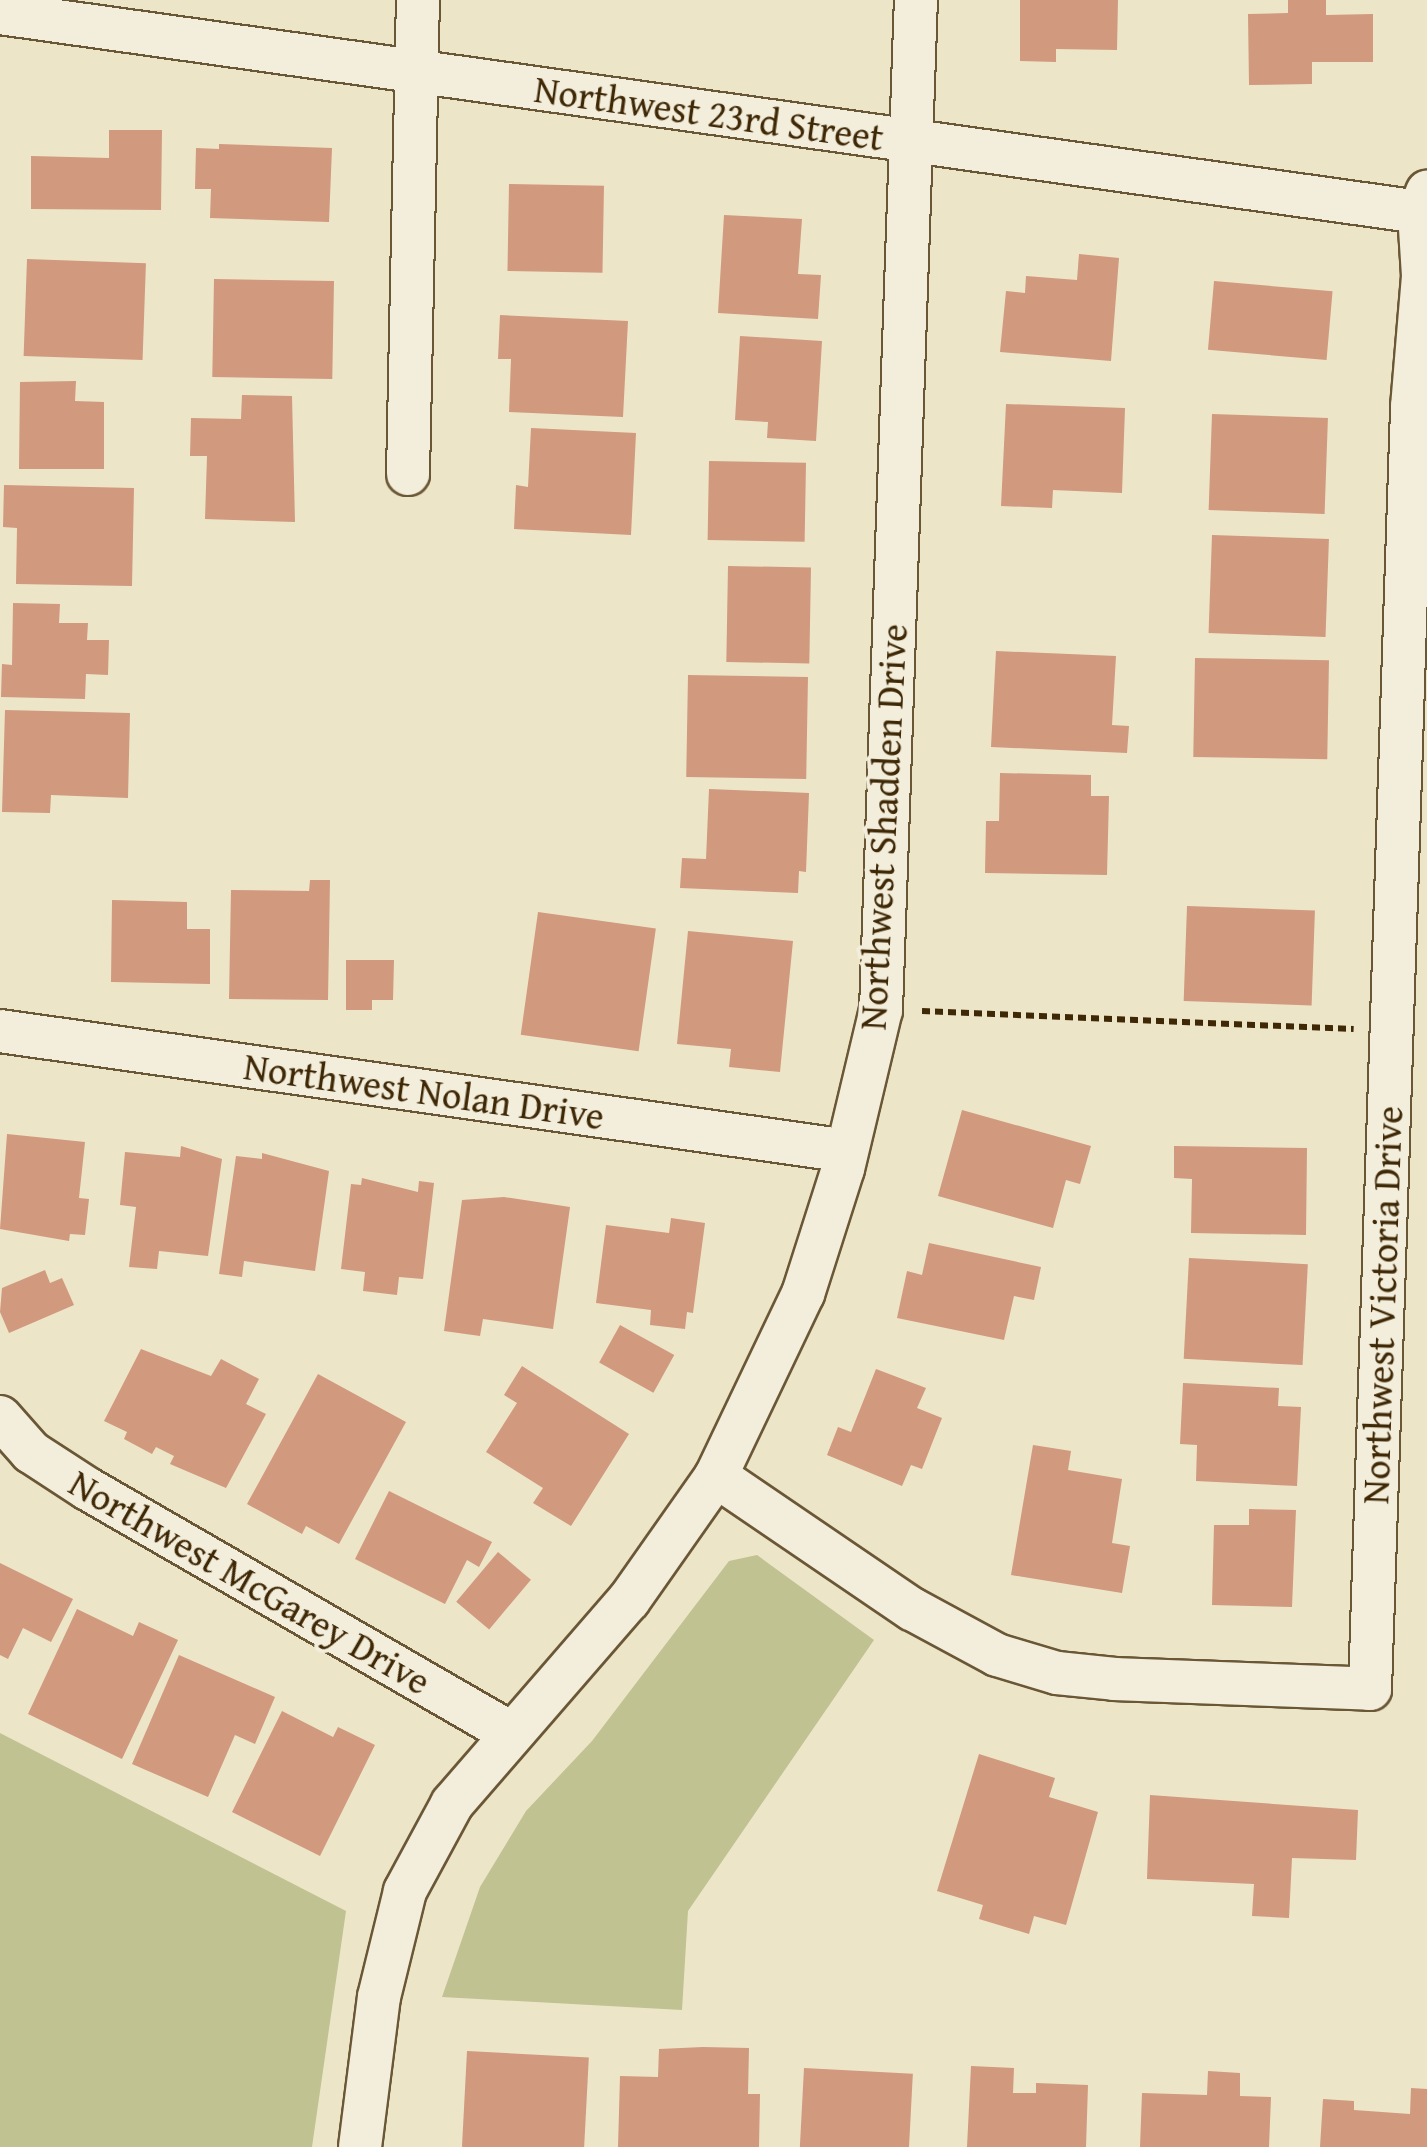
<!DOCTYPE html>
<style>
body{margin:0}
#map{position:relative;width:1427px;height:2147px;overflow:hidden;background:#ede5c8;font-family:"Gentium Book Plus",serif}
div>[style]{position:absolute}
.green>*{inset:0;background:#c0c291}
.building>*{inset:0;background:#d1997d;transform-origin:0 0}
.path>*{height:6px;margin-top:-3px;transform-origin:0;background:repeating-linear-gradient(90deg,#3f2806 0 8px,transparent 0 13px)}
.roads{filter:drop-shadow(2px 0 #6a5736) drop-shadow(-2px 0 #6a5736) drop-shadow(0 2px #6a5736) drop-shadow(0 -2px #6a5736)}
.minor>*{height:42px;margin:-21px;padding:0 21px;transform-origin:21px;border-radius:21px;background:#f3eedb}
span{translate:-50% -50%;white-space:nowrap;text-align:center;line-height:1.15;-webkit-text-stroke:8px #f3eedb;paint-order:stroke}
.street-label{font-size:38px;color:#3f2806}
</style>
<div id="map">
<div class="green">
<div style="clip-path:polygon(757px 1555px,874px 1640px,688px 1911px,682px 2010px,442px 1997px,480px 1887px,526px 1811px,592px 1741px,729px 1561px)"></div>
<div style="clip-path:polygon(0 1733px,346px 1911px,312px 2147px,0 2147px)"></div>
</div>
<div class="building">
<div style="clip-path:polygon(1020px 0,1118px 0,1117px 50px,1056px 49px,1056px 62px,1020px 61px)"></div>
<div style="clip-path:polygon(1288px 0,1326px 0,1326px 15px,1373px 14px,1373px 62px,1312px 62px,1312px 84px,1249px 85px,1248px 14px,1288px 13px)"></div>
<div style="clip-path:polygon(109px 130px,162px 130px,161px 210px,31px 209px,31px 156px,109px 158px)"></div>
<div style="clip-path:polygon(219px 144px,332px 148px,329px 222px,210px 218px,211px 189px,195px 189px,196px 148px,219px 149px)"></div>
<div style="left:509px;top:184px;width:95px;height:87px;rotate:1deg"></div>
<div style="clip-path:polygon(724px 215px,802px 219px,798px 274px,821px 275px,818px 319px,718px 313px)"></div>
<div style="clip-path:polygon(1079px 254px,1119px 258px,1111px 361px,1000px 352px,1006px 291px,1025px 293px,1026px 276px,1077px 280px)"></div>
<div style="left:27px;top:259px;width:119px;height:97px;rotate:2deg"></div>
<div style="left:214px;top:279px;width:120px;height:98px;rotate:1deg"></div>
<div style="left:1214px;top:281px;width:119px;height:69px;rotate:5deg"></div>
<div style="clip-path:polygon(500px 315px,628px 321px,623px 417px,509px 412px,511px 359px,498px 359px)"></div>
<div style="clip-path:polygon(740px 336px,822px 341px,816px 441px,767px 438px,768px 422px,735px 420px)"></div>
<div style="clip-path:polygon(76px 381px,75px 401px,104px 402px,104px 469px,19px 469px,20px 382px)"></div>
<div style="clip-path:polygon(242px 395px,292px 396px,295px 522px,205px 519px,207px 456px,190px 456px,191px 418px,241px 419px)"></div>
<div style="clip-path:polygon(1006px 404px,1125px 408px,1122px 493px,1053px 490px,1052px 508px,1001px 506px)"></div>
<div style="left:1212px;top:414px;width:116px;height:96px;rotate:2deg"></div>
<div style="clip-path:polygon(531px 428px,636px 433px,631px 535px,514px 529px,516px 485px,528px 487px)"></div>
<div style="left:709px;top:461px;width:97px;height:79px;rotate:1deg"></div>
<div style="clip-path:polygon(4px 485px,134px 488px,132px 586px,16px 584px,17px 528px,3px 527px)"></div>
<div style="left:1212px;top:535px;width:117px;height:98px;rotate:2deg"></div>
<div style="left:728px;top:566px;width:83px;height:96px;rotate:1deg"></div>
<div style="clip-path:polygon(13px 603px,60px 604px,59px 623px,88px 623px,87px 640px,109px 640px,108px 675px,86px 674px,85px 699px,1px 697px,2px 664px,12px 665px)"></div>
<div style="clip-path:polygon(996px 651px,1116px 656px,1112px 725px,1129px 726px,1127px 753px,991px 747px)"></div>
<div style="left:1195px;top:658px;width:134px;height:99px;rotate:1deg"></div>
<div style="left:688px;top:675px;width:120px;height:102px;rotate:1deg"></div>
<div style="clip-path:polygon(5px 710px,130px 713px,128px 798px,51px 795px,50px 813px,2px 812px)"></div>
<div style="clip-path:polygon(1000px 773px,1091px 775px,1091px 796px,1109px 796px,1107px 875px,985px 873px,986px 821px,999px 821px)"></div>
<div style="clip-path:polygon(709px 789px,809px 793px,806px 872px,799px 871px,798px 893px,680px 888px,682px 858px,706px 859px)"></div>
<div style="clip-path:polygon(310px 880px,330px 880px,328px 1000px,229px 999px,231px 890px,309px 891px)"></div>
<div style="clip-path:polygon(112px 900px,187px 902px,187px 929px,210px 929px,210px 984px,111px 982px)"></div>
<div style="left:1187px;top:906px;width:128px;height:95px;rotate:2deg"></div>
<div style="left:538px;top:912px;width:119px;height:124px;rotate:8deg"></div>
<div style="clip-path:polygon(688px 931px,793px 941px,780px 1072px,729px 1067px,731px 1049px,677px 1044px)"></div>
<div style="clip-path:polygon(346px 960px,394px 960px,393px 1000px,372px 1000px,372px 1010px,346px 1010px)"></div>
<div style="clip-path:polygon(962px 1110px,1091px 1146px,1080px 1184px,1066px 1180px,1053px 1228px,938px 1196px)"></div>
<div style="clip-path:polygon(7px 1134px,85px 1142px,79px 1198px,89px 1199px,85px 1235px,70px 1234px,69px 1241px,0 1229px)"></div>
<div style="clip-path:polygon(181px 1146px,222px 1159px,208px 1256px,159px 1251px,157px 1269px,129px 1267px,136px 1207px,120px 1205px,125px 1152px,180px 1157px)"></div>
<div style="clip-path:polygon(1174px 1146px,1307px 1148px,1306px 1235px,1191px 1233px,1192px 1179px,1174px 1178px)"></div>
<div style="clip-path:polygon(262px 1153px,329px 1171px,315px 1271px,244px 1261px,242px 1277px,219px 1274px,236px 1156px,262px 1159px)"></div>
<div style="clip-path:polygon(362px 1178px,418px 1192px,419px 1181px,434px 1183px,423px 1279px,399px 1277px,397px 1295px,363px 1291px,365px 1272px,341px 1269px,351px 1184px,361px 1185px)"></div>
<div style="clip-path:polygon(504px 1197px,570px 1207px,553px 1329px,483px 1319px,480px 1336px,444px 1331px,462px 1200px)"></div>
<div style="clip-path:polygon(671px 1218px,705px 1223px,693px 1313px,687px 1312px,685px 1329px,650px 1325px,651px 1310px,596px 1303px,606px 1225px,669px 1233px)"></div>
<div style="clip-path:polygon(929px 1243px,1041px 1267px,1034px 1300px,1014px 1296px,1004px 1340px,897px 1318px,907px 1271px,922px 1275px)"></div>
<div style="left:1189px;top:1258px;width:119px;height:101px;rotate:3deg"></div>
<div style="clip-path:polygon(45px 1270px,50px 1283px,62px 1278px,74px 1305px,9px 1333px,0 1312px,2px 1288px)"></div>
<div style="left:620px;top:1325px;width:62px;height:43px;rotate:29deg"></div>
<div style="clip-path:polygon(141px 1349px,211px 1376px,221px 1359px,259px 1379px,246px 1404px,266px 1414px,226px 1488px,170px 1464px,174px 1456px,156px 1447px,152px 1454px,124px 1439px,127px 1432px,104px 1421px)"></div>
<div style="clip-path:polygon(522px 1366px,629px 1434px,571px 1526px,533px 1503px,543px 1488px,486px 1452px,517px 1403px,504px 1395px)"></div>
<div style="clip-path:polygon(876px 1369px,926px 1388px,917px 1408px,942px 1418px,922px 1469px,911px 1465px,902px 1486px,827px 1455px,838px 1427px,851px 1432px)"></div>
<div style="clip-path:polygon(318px 1374px,406px 1422px,339px 1544px,306px 1526px,302px 1534px,247px 1504px)"></div>
<div style="clip-path:polygon(1183px 1383px,1279px 1388px,1278px 1406px,1301px 1407px,1297px 1486px,1196px 1481px,1197px 1445px,1180px 1444px)"></div>
<div style="clip-path:polygon(1033px 1445px,1071px 1451px,1068px 1470px,1122px 1479px,1112px 1543px,1130px 1546px,1122px 1593px,1011px 1575px)"></div>
<div style="clip-path:polygon(389px 1491px,492px 1542px,479px 1567px,467px 1560px,445px 1604px,355px 1559px)"></div>
<div style="clip-path:polygon(1249px 1509px,1296px 1510px,1292px 1607px,1212px 1605px,1214px 1525px,1249px 1525px)"></div>
<div style="left:498px;top:1552px;width:43px;height:65px;rotate:40deg"></div>
<div style="clip-path:polygon(0 1563px,73px 1599px,51px 1642px,23px 1628px,8px 1659px,0 1655px)"></div>
<div style="clip-path:polygon(77px 1609px,133px 1636px,139px 1622px,178px 1640px,122px 1759px,28px 1714px)"></div>
<div style="clip-path:polygon(179px 1655px,275px 1697px,255px 1744px,235px 1735px,208px 1797px,132px 1764px)"></div>
<div style="clip-path:polygon(282px 1711px,333px 1737px,338px 1727px,375px 1745px,320px 1856px,232px 1812px)"></div>
<div style="clip-path:polygon(979px 1754px,1055px 1778px,1049px 1797px,1098px 1812px,1066px 1925px,1034px 1916px,1029px 1934px,979px 1919px,983px 1905px,937px 1891px)"></div>
<div style="clip-path:polygon(1150px 1795px,1358px 1810px,1356px 1860px,1292px 1858px,1289px 1918px,1252px 1916px,1254px 1884px,1147px 1879px)"></div>
<div style="clip-path:polygon(703px 2047px,749px 2048px,748px 2094px,760px 2094px,759px 2147px,618px 2147px,620px 2076px,658px 2077px,659px 2049px)"></div>
<div style="left:467px;top:2051px;width:122px;height:96px;rotate:3deg"></div>
<div style="clip-path:polygon(971px 2066px,1014px 2068px,1013px 2093px,1036px 2093px,1036px 2083px,1088px 2085px,1086px 2147px,967px 2147px)"></div>
<div style="left:804px;top:2068px;width:109px;height:79px;rotate:3deg"></div>
<div style="clip-path:polygon(1208px 2071px,1240px 2073px,1240px 2096px,1271px 2097px,1269px 2147px,1140px 2147px,1142px 2093px,1207px 2095px)"></div>
<div style="clip-path:polygon(1411px 2088px,1427px 2089px,1427px 2147px,1320px 2147px,1323px 2099px,1354px 2101px,1354px 2110px,1410px 2114px)"></div>
</div>
<div class="path">
<div style="left:922px;top:1011px;width:432px;rotate:2.4deg"></div>
</div>
<div class="roads">
<div class="minor">
<div style="left:0;top:13px;width:1433px;rotate:7.98deg"></div>
<div style="left:408px;top:474px;width:474px;rotate:-88.8deg"></div>
<div style="left:0;top:1031px;width:855px;rotate:8.06deg"></div>
<div style="left:0;top:1417px;width:47px;rotate:48.5deg"></div>
<div style="left:31px;top:1452px;width:68px;rotate:33deg"></div>
<div style="left:88px;top:1489px;width:488px;rotate:30deg"></div>
<div style="left:716px;top:1476px;width:237px;rotate:34.2deg"></div>
<div style="left:912px;top:1609px;width:97px;rotate:28.4deg"></div>
<div style="left:997px;top:1655px;width:63px;rotate:16.7deg"></div>
<div style="left:1057px;top:1673px;width:58px;rotate:5.9deg"></div>
<div style="left:1115px;top:1679px;width:255px;rotate:2.2deg"></div>
<div style="left:1370px;top:1689px;width:1283px;rotate:-88.12deg"></div>
<div style="left:1412px;top:407px;width:131px;rotate:-85.2deg"></div>
<div style="left:1423px;top:276px;width:64px;rotate:-93.6deg"></div>
<div style="left:1419px;top:212px;width:22px;rotate:-68deg"></div>
<div style="left:360px;top:2147px;width:151px;rotate:-82.8deg"></div>
<div style="left:379px;top:1997px;width:109px;rotate:-76.2deg"></div>
<div style="left:405px;top:1891px;width:99px;rotate:-61.6deg"></div>
<div style="left:452px;top:1804px;width:270px;rotate:-49.1deg"></div>
<div style="left:629px;top:1600px;width:151px;rotate:-54.9deg"></div>
<div style="left:716px;top:1476px;width:202px;rotate:-64.5deg"></div>
<div style="left:803px;top:1294px;width:131px;rotate:-72.3deg"></div>
<div style="left:843px;top:1169px;width:163px;rotate:-76.6deg"></div>
<div style="left:881px;top:1010px;width:1011px;rotate:-88.02deg"></div>
</div>
</div>
<div class="street-label">
<span style="left:709px;top:113px;rotate:8deg">Northwest 23rd Street</span>
<span style="left:883px;top:827px;rotate:-87deg">Northwest Shadden Drive</span>
<span style="left:424px;top:1091px;rotate:8deg">Northwest Nolan Drive</span>
<span style="left:1382px;top:1305px;rotate:-88deg">Northwest Victoria Drive</span>
<span style="left:250px;top:1582px;rotate:30deg">Northwest McGarey Drive</span>
</div>
</div>
